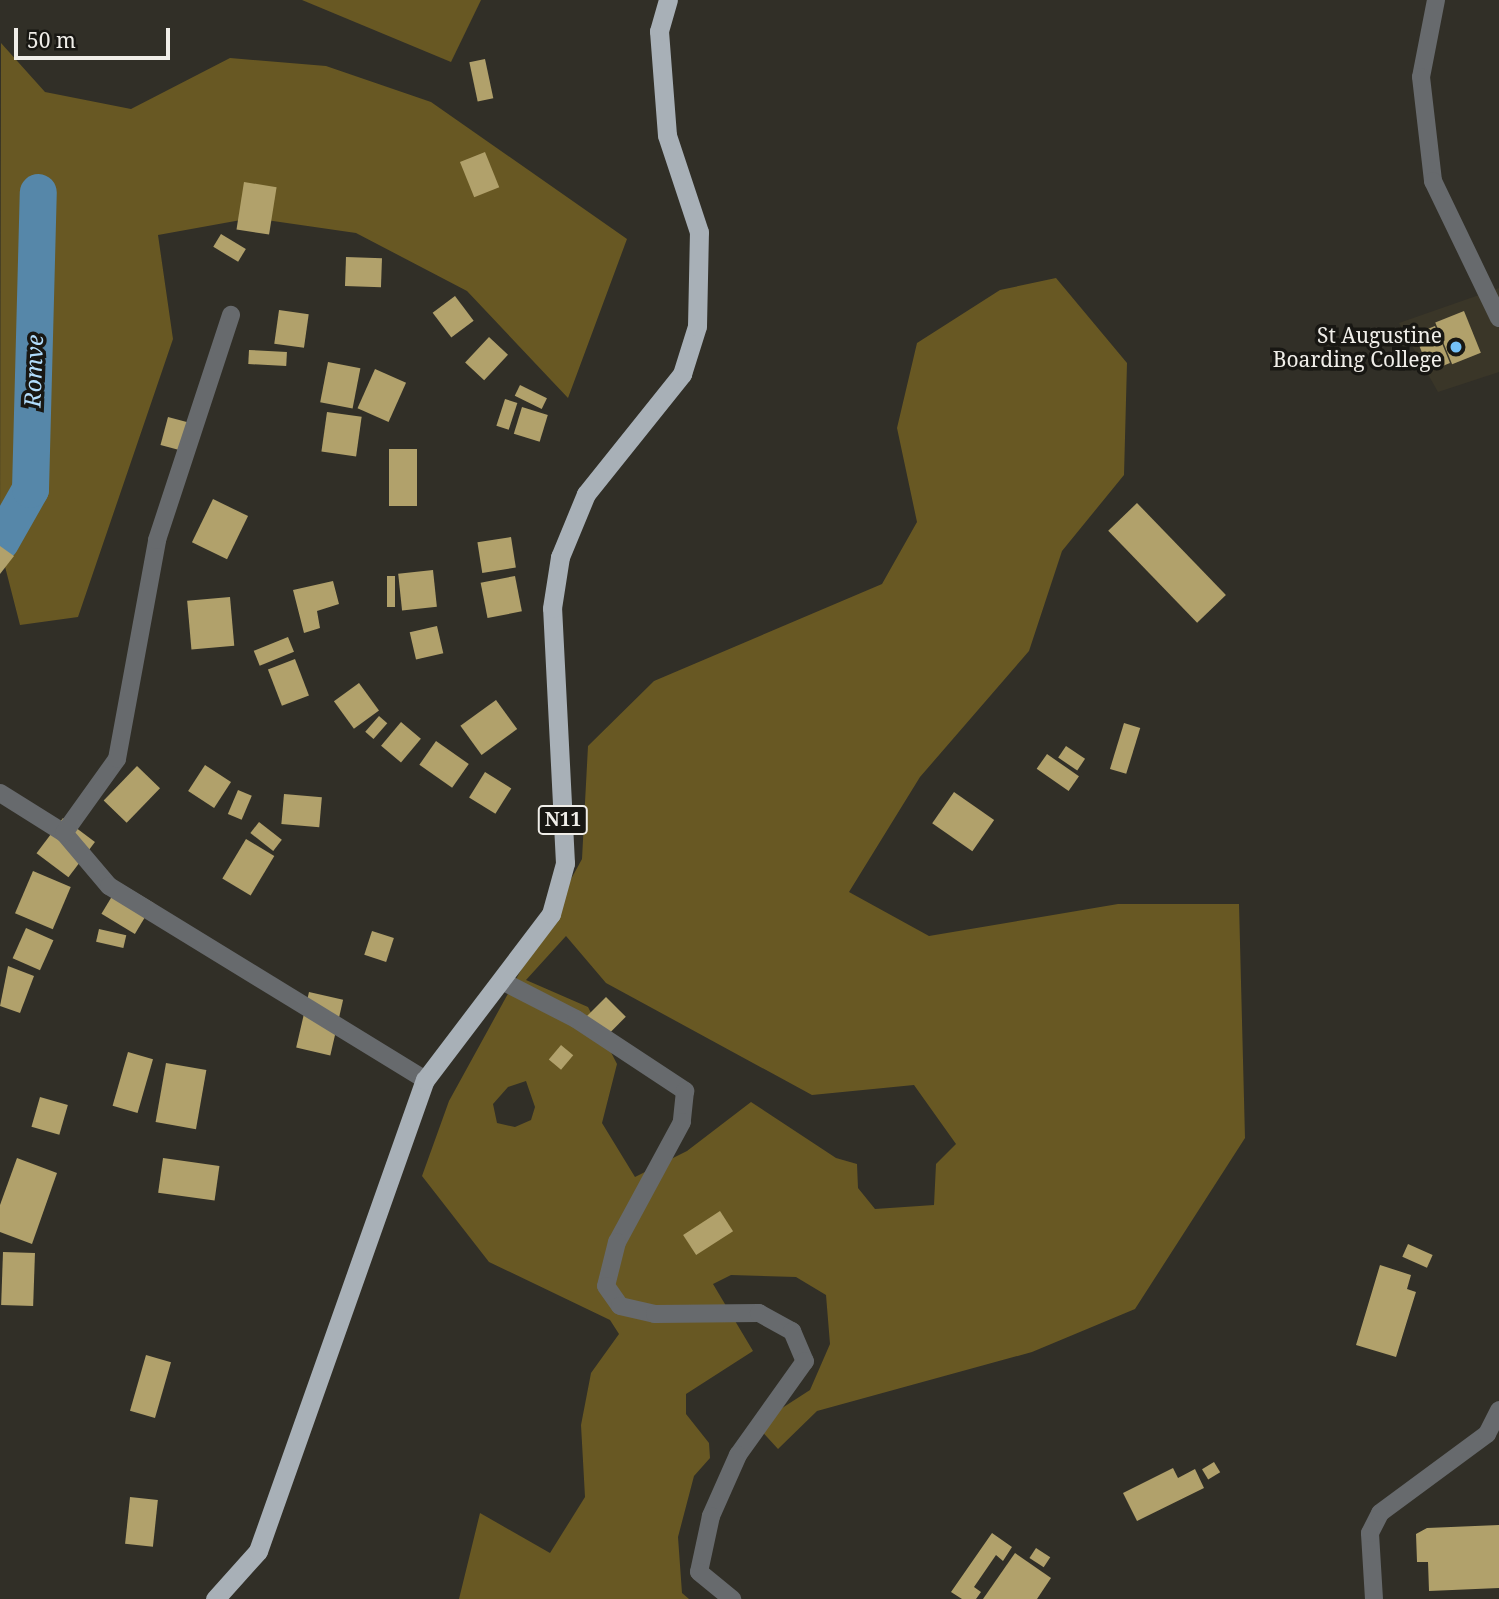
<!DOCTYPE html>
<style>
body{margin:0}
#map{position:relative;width:1499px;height:1599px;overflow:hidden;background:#312f27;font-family:"Noto Serif",serif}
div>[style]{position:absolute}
.built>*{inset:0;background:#3a3628}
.forest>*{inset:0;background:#685823}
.river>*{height:37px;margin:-18.5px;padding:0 18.5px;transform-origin:18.5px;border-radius:18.5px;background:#5687a9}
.building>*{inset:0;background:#b1a16b;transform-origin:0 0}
.minor>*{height:18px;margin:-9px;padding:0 9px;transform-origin:9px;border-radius:9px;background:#676a6d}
.tertiary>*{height:18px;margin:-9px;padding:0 9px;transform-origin:9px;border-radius:9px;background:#676a6d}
.trunk>*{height:19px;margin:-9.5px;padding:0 9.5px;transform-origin:9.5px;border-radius:9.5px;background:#a8b0b7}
.dots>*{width:19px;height:19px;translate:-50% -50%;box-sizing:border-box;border:4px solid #181713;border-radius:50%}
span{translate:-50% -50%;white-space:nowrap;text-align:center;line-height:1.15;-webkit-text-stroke:7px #181713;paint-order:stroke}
.shield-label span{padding:2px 5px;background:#181713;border:2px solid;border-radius:5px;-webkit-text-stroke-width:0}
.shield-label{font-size:19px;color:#f0eee9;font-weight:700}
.poi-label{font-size:21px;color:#f0eee9}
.right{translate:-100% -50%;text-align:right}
.water-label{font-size:23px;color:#b2ddfc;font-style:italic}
.scale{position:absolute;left:14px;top:28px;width:156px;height:32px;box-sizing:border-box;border:4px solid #f0eee9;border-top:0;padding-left:9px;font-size:21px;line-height:24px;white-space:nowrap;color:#f0eee9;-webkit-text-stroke:5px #181713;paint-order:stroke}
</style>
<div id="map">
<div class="built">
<div style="clip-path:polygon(1499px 288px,1499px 372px,1438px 392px,1399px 323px)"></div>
</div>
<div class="forest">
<div style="clip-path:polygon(302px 0,481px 0,451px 62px)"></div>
<div style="clip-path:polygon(1px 43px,45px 92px,131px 109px,230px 58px,326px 66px,431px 102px,627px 239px,568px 398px,467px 291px,356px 233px,252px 218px,158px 235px,173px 339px,78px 617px,20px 625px,0 547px)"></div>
<div style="clip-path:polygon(evenodd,1056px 278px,1127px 363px,1124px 475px,1062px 551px,1029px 651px,920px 777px,849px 892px,929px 936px,1118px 904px,1239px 904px,1245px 1138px,1135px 1309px,1032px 1352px,817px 1411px,778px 1449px,756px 1425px,810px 1390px,830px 1344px,826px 1295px,796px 1277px,731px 1275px,713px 1284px,753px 1351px,686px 1394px,686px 1414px,709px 1443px,710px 1458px,694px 1476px,678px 1537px,682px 1593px,689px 1599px,459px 1599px,480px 1513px,550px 1553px,585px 1497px,581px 1425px,591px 1373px,619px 1334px,610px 1320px,489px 1262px,422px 1176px,449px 1101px,582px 859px,588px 746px,654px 681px,882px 584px,917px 522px,897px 428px,917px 343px,1000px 290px,1056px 278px,566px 936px,606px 983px,812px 1095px,914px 1085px,956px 1144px,936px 1164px,934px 1205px,875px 1209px,858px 1188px,857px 1164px,836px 1158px,751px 1102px,687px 1151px,635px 1177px,602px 1123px,617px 1064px,588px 1007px,526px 980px,566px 936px,1056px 278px,526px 1081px,535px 1107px,531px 1120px,515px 1127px,497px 1123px,493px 1104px,508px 1087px,526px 1081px)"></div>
</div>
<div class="river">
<div style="left:0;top:542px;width:61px;rotate:-60.5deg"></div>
<div style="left:30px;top:489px;width:297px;rotate:-88.5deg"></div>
</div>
<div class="building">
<div style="left:485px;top:59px;width:40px;height:16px;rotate:78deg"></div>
<div style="left:485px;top:152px;width:38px;height:27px;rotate:68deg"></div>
<div style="left:244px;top:182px;width:33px;height:48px;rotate:9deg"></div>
<div style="left:221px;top:234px;width:29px;height:15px;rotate:31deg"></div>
<div style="left:346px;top:257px;width:36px;height:29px;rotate:2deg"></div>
<div style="left:455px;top:296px;width:31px;height:28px;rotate:53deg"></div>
<div style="left:279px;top:310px;width:30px;height:34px;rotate:8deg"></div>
<div style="left:1464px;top:311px;width:45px;height:31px;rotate:68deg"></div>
<div style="left:1435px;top:326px;width:40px;height:22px;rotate:68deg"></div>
<div style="left:489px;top:337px;width:26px;height:35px;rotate:43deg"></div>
<div style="left:249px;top:350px;width:38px;height:14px;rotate:3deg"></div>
<div style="left:328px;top:362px;width:33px;height:41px;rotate:11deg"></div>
<div style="left:375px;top:369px;width:34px;height:43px;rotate:24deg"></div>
<div style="left:520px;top:385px;width:30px;height:12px;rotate:26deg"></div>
<div style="left:505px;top:399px;width:13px;height:28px;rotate:18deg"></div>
<div style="left:522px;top:407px;width:27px;height:28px;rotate:17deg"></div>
<div style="left:327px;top:412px;width:35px;height:40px;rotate:8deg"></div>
<div style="left:168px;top:417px;width:31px;height:29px;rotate:15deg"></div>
<div style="left:389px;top:449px;width:28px;height:57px"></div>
<div style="left:213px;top:499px;width:39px;height:48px;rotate:26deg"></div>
<div style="left:1137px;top:503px;width:128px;height:40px;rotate:46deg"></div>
<div style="left:511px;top:537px;width:31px;height:34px;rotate:81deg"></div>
<div style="clip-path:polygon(0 546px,14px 556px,0 574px)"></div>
<div style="left:433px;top:570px;width:37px;height:35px;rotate:84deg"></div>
<div style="left:387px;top:576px;width:8px;height:31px"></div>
<div style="left:515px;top:576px;width:36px;height:35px;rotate:79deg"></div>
<div style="clip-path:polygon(333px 581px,339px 604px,317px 611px,320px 628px,304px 633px,293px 590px)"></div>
<div style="left:230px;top:597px;width:49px;height:43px;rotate:85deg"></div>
<div style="left:437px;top:626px;width:28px;height:28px;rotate:77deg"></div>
<div style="left:288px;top:637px;width:16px;height:37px;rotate:68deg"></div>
<div style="left:295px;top:659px;width:39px;height:29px;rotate:69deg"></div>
<div style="left:359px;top:683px;width:34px;height:31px;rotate:54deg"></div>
<div style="left:496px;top:700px;width:36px;height:44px;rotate:54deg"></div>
<div style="left:379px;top:716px;width:11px;height:21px;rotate:41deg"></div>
<div style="left:401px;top:722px;width:26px;height:31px;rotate:40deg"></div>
<div style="left:1124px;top:723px;width:17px;height:48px;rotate:17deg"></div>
<div style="left:436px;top:741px;width:40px;height:29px;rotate:35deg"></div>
<div style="left:1066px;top:746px;width:23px;height:14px;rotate:34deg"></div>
<div style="left:1047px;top:754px;width:39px;height:18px;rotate:35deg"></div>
<div style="left:205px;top:765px;width:31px;height:31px;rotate:33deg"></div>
<div style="left:137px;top:766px;width:32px;height:48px;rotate:44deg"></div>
<div style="left:485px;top:772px;width:31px;height:30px;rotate:32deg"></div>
<div style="left:238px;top:790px;width:15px;height:26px;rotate:23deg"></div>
<div style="left:954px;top:792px;width:49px;height:38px;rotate:35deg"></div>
<div style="left:284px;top:794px;width:38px;height:30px;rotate:5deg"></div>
<div style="left:63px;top:818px;width:40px;height:44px;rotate:37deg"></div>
<div style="left:259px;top:822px;width:29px;height:14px;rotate:38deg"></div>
<div style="left:246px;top:839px;width:33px;height:46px;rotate:31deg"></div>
<div style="left:33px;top:871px;width:41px;height:46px;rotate:23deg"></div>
<div style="left:120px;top:883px;width:39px;height:36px;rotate:31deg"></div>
<div style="left:26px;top:928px;width:30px;height:33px;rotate:24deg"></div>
<div style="left:99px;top:929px;width:28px;height:13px;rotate:13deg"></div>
<div style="left:372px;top:931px;width:23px;height:25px;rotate:18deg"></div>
<div style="clip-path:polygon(8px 966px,34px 976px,20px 1013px,0 1006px)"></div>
<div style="left:309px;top:992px;width:35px;height:57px;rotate:13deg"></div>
<div style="left:606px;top:997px;width:28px;height:33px;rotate:45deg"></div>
<div style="left:561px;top:1045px;width:16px;height:19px;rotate:40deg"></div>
<div style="left:128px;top:1052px;width:26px;height:56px;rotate:16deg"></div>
<div style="left:166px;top:1063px;width:41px;height:60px;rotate:10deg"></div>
<div style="left:40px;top:1097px;width:29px;height:31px;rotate:16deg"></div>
<div style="clip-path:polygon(17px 1158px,57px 1173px,32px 1244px,0 1232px,0 1205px)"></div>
<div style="left:163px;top:1158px;width:57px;height:35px;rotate:8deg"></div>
<div style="left:720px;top:1211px;width:24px;height:44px;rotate:57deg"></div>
<div style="left:1408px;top:1244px;width:27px;height:14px;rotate:24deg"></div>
<div style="left:3px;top:1252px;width:32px;height:53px;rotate:2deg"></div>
<div style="clip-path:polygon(1380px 1265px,1411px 1275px,1407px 1289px,1416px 1292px,1396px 1357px,1356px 1345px)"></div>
<div style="left:146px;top:1355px;width:26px;height:58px;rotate:16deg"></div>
<div style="left:1214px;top:1462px;width:12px;height:14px;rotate:59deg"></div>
<div style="clip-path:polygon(1173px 1468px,1178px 1478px,1195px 1469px,1204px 1488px,1137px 1521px,1123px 1493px)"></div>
<div style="left:130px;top:1497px;width:28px;height:47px;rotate:6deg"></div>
<div style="clip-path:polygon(1499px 1525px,1499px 1588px,1429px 1591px,1428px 1562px,1417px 1562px,1416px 1534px,1427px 1528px)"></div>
<div style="clip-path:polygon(992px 1533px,1012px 1547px,1003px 1561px,996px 1555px,974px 1587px,981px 1592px,976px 1599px,962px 1599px,951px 1592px)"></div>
<div style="left:1036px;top:1548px;width:17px;height:12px;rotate:33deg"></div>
<div style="clip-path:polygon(1015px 1553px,1051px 1578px,1037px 1599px,983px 1599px)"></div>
</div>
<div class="minor">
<div style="left:0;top:793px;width:75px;rotate:32deg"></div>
<div style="left:64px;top:833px;width:70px;rotate:49.7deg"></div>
<div style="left:109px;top:886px;width:371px;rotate:31.5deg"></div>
<div style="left:64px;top:833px;width:91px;rotate:-54.4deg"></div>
<div style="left:117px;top:759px;width:223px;rotate:-79.6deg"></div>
<div style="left:157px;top:540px;width:237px;rotate:-71.8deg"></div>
</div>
<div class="tertiary">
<div style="left:1436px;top:0;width:78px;rotate:101deg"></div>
<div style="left:1421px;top:77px;width:105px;rotate:83.4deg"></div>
<div style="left:1433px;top:181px;width:152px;rotate:64.3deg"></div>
<div style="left:504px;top:982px;width:81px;rotate:27.2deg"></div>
<div style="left:576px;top:1019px;width:131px;rotate:33.4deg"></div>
<div style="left:685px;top:1091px;width:31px;rotate:96deg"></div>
<div style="left:682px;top:1122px;width:136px;rotate:118.4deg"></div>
<div style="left:617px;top:1242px;width:45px;rotate:104deg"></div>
<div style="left:606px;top:1286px;width:24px;rotate:55deg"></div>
<div style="left:620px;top:1306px;width:36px;rotate:13deg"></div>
<div style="left:655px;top:1314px;width:104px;rotate:-0.6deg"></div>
<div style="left:759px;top:1313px;width:38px;rotate:29deg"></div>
<div style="left:792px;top:1331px;width:33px;rotate:67deg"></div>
<div style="left:805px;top:1361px;width:115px;rotate:125.5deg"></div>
<div style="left:738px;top:1455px;width:67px;rotate:113.9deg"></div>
<div style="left:711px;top:1516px;width:57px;rotate:102.1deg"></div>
<div style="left:699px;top:1572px;width:43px;rotate:39.3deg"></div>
<div style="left:1374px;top:1599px;width:66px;rotate:-93.5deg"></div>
<div style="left:1370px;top:1533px;width:22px;rotate:-63deg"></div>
<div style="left:1380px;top:1513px;width:133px;rotate:-36.4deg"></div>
<div style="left:1487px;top:1434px;width:27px;rotate:-63deg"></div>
</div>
<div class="trunk">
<div style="left:215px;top:1599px;width:64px;rotate:-48.1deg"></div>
<div style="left:258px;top:1551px;width:500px;rotate:-70.5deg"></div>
<div style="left:425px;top:1080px;width:208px;rotate:-52.8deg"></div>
<div style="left:551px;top:914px;width:53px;rotate:-74.6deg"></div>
<div style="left:565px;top:863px;width:255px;rotate:-92.9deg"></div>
<div style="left:552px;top:608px;width:52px;rotate:-81.1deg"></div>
<div style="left:560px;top:557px;width:68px;rotate:-67.6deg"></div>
<div style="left:586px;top:494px;width:154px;rotate:-51.3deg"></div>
<div style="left:682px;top:374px;width:50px;rotate:-72.6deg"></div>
<div style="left:697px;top:326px;width:94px;rotate:-88.8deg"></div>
<div style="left:699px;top:232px;width:102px;rotate:-108.3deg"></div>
<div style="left:667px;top:135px;width:104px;rotate:-94.4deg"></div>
<div style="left:659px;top:31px;width:32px;rotate:-74deg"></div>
</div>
<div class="dots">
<div style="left:1456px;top:347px;background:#74c0f6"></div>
</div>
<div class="shield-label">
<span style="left:563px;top:820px">N11</span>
</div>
<div class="poi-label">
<span class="right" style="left:1442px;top:347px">St Augustine<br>Boarding College</span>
</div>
<div class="water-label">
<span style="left:33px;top:371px;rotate:-88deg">Romve</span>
</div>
<div class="scale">50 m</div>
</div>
